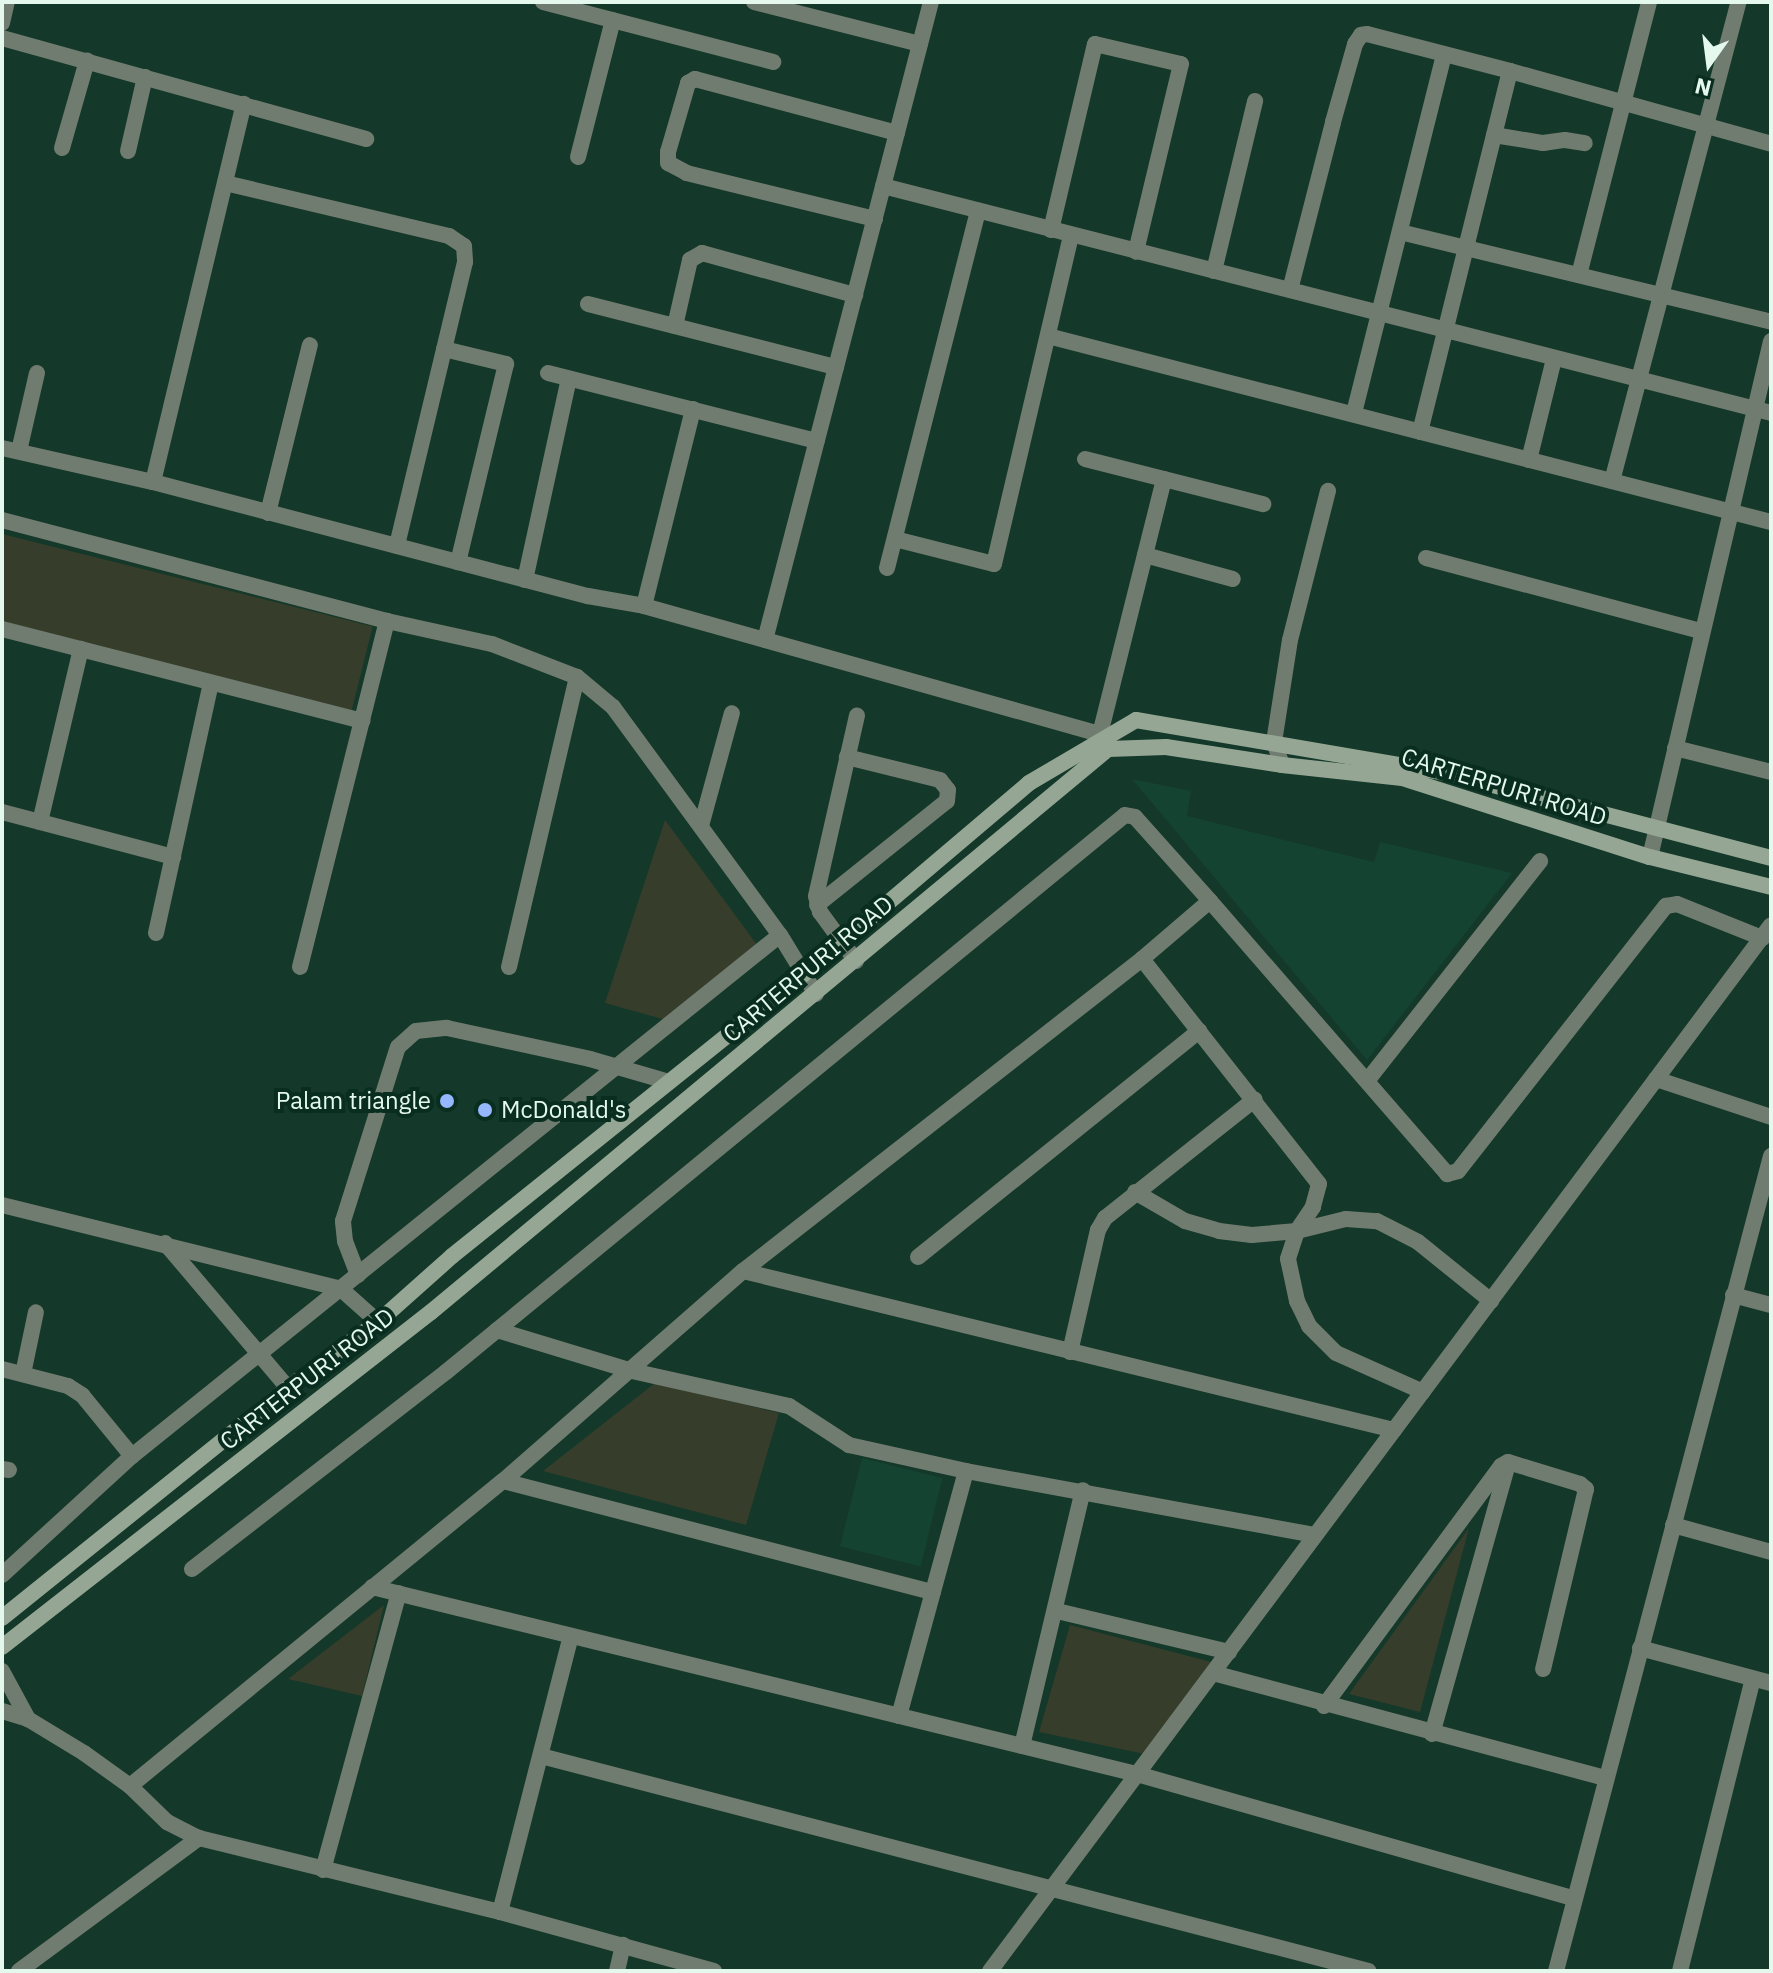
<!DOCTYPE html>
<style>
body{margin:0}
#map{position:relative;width:1773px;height:1973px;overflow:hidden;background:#143829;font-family:"IBM Plex Sans",sans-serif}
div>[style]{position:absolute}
.built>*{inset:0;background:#154331;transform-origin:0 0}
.green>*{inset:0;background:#373d2b;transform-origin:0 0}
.street>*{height:16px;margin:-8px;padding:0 8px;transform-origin:8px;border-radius:8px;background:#717c70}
.secondary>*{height:16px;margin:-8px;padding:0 8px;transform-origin:8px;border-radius:8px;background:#95a794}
.dots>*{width:22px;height:22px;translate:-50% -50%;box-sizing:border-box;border:4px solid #092e20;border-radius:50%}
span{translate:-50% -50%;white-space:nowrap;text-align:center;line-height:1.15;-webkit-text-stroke:8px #092e20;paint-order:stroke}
.street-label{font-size:24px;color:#e4f8ee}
.poi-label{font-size:24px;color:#e4f8ee}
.right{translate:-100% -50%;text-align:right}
.left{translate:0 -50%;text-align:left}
.frame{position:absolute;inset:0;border:4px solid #e4f8ee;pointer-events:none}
.north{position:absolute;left:1669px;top:24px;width:80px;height:80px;-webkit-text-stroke:6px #092e20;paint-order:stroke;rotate:194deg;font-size:22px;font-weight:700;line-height:32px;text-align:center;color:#e4f8ee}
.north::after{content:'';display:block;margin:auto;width:28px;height:36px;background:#e4f8ee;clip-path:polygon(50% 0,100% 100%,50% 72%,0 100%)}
</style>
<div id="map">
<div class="built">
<div style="clip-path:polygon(1132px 779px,1191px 791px,1187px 816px,1374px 862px,1380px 842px,1512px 873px,1367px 1060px)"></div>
<div style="left:862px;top:1458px;width:83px;height:91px;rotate:14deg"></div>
</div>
<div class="green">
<div style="left:2px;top:534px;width:382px;height:87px;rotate:14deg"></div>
<div style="clip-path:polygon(665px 820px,758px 946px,666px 1020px,605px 1003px)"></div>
<div style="clip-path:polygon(655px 1383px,779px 1413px,746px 1525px,543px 1471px)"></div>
<div style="clip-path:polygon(1469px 1528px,1420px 1712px,1349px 1694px)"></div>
<div style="clip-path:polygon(384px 1605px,362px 1696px,288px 1679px)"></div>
<div style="clip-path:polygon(1070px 1625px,1215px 1663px,1145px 1754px,1039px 1732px)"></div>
</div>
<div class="street">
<div style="left:543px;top:2px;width:238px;rotate:14.6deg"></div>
<div style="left:754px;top:2px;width:171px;rotate:14.2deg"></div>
<div style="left:2px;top:23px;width:22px;rotate:-77deg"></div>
<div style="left:2px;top:38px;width:378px;rotate:15.5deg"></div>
<div style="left:1494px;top:135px;width:50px;rotate:9.3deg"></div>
<div style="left:1543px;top:143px;width:22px;rotate:-8deg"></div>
<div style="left:1565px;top:140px;width:20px;rotate:9deg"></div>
<div style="left:62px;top:148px;width:91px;rotate:-74deg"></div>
<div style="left:128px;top:151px;width:76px;rotate:-77.1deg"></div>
<div style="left:578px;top:157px;width:141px;rotate:-75.7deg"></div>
<div style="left:225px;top:183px;width:230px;rotate:13.3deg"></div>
<div style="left:449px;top:236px;width:18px;rotate:34deg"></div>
<div style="left:464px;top:246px;width:16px;rotate:86deg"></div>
<div style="left:465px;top:262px;width:292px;rotate:103.5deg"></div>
<div style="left:883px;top:186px;width:917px;rotate:14.34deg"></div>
<div style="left:875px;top:219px;width:194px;rotate:-166.3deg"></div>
<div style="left:687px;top:173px;width:21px;rotate:-152deg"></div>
<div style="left:668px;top:163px;width:11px;rotate:-90deg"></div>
<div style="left:668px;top:152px;width:72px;rotate:-73.8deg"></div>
<div style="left:688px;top:83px;width:8px;rotate:-30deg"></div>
<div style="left:695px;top:79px;width:209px;rotate:15deg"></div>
<div style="left:1051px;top:230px;width:191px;rotate:-76.7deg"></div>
<div style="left:1095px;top:44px;width:88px;rotate:13.1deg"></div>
<div style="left:1181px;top:64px;width:193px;rotate:103.5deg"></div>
<div style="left:1400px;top:232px;width:382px;rotate:13.6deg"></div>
<div style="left:1214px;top:271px;width:175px;rotate:-76.4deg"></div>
<div style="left:1579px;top:275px;width:282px;rotate:-75.6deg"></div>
<div style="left:1290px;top:290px;width:173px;rotate:-75.6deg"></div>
<div style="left:1333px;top:122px;width:81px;rotate:-74.2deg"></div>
<div style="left:1355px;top:44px;width:11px;rotate:-56deg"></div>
<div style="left:1361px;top:35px;width:6px;rotate:-9deg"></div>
<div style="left:1367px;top:34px;width:148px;rotate:14.5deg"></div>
<div style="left:1510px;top:71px;width:271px;rotate:15.6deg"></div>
<div style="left:588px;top:304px;width:256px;rotate:14.3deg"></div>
<div style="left:675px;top:326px;width:68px;rotate:-77.2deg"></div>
<div style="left:690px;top:260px;width:14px;rotate:-30deg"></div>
<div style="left:702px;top:253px;width:159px;rotate:15.4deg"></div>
<div style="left:1048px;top:336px;width:747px;rotate:14.43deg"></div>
<div style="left:444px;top:349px;width:64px;rotate:13.6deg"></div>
<div style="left:506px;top:364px;width:204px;rotate:103.6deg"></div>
<div style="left:548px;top:373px;width:277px;rotate:14.2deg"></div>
<div style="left:1354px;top:413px;width:370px;rotate:-75.9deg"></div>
<div style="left:1420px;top:432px;width:372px;rotate:-76deg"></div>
<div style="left:2px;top:448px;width:155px;rotate:12.7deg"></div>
<div style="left:153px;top:482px;width:450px;rotate:14.7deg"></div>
<div style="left:588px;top:596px;width:57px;rotate:10.1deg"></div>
<div style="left:644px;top:606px;width:474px;rotate:15.7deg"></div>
<div style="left:1100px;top:734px;width:16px;rotate:60deg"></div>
<div style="left:19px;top:451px;width:80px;rotate:-77deg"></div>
<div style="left:1085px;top:459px;width:184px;rotate:14.2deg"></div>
<div style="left:1529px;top:460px;width:104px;rotate:-76.1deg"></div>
<div style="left:1612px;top:481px;width:496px;rotate:-75.2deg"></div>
<div style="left:153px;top:482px;width:389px;rotate:-76.5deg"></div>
<div style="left:268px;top:513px;width:173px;rotate:-76deg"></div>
<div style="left:2px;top:520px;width:398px;rotate:14.7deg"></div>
<div style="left:387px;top:621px;width:107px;rotate:12.4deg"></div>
<div style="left:492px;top:644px;width:91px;rotate:21.2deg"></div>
<div style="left:577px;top:677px;width:47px;rotate:39.8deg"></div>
<div style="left:613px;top:707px;width:283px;rotate:53.8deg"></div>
<div style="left:780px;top:935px;width:69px;rotate:58.6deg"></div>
<div style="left:895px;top:539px;width:102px;rotate:14.2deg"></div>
<div style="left:994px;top:564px;width:337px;rotate:-76.8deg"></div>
<div style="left:1145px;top:555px;width:91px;rotate:15.3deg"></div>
<div style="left:1426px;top:558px;width:285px;rotate:14.9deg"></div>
<div style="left:887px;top:568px;width:369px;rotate:-75.7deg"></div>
<div style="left:525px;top:580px;width:206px;rotate:-77.7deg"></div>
<div style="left:644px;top:606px;width:203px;rotate:-76deg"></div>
<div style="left:2px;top:629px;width:372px;rotate:14.3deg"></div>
<div style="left:765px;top:640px;width:659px;rotate:-75.42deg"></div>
<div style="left:1100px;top:734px;width:263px;rotate:-75.9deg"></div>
<div style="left:1675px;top:748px;width:99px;rotate:14deg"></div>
<div style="left:1282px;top:765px;width:24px;rotate:-109deg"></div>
<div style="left:1274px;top:742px;width:103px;rotate:-81.1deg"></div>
<div style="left:1290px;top:640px;width:154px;rotate:-75.7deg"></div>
<div style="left:2px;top:812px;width:177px;rotate:14.7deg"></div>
<div style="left:40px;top:822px;width:178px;rotate:-76.7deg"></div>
<div style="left:701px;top:826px;width:117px;rotate:-74.7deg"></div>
<div style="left:1650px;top:857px;width:530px;rotate:-76.8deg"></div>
<div style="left:817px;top:905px;width:166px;rotate:-38.7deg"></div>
<div style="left:947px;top:801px;width:11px;rotate:-85deg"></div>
<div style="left:948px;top:790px;width:13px;rotate:-129deg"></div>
<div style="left:940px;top:780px;width:96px;rotate:-166.1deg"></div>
<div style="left:156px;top:933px;width:256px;rotate:-77.6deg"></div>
<div style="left:1142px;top:959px;width:286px;rotate:51.8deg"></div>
<div style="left:1319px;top:1184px;width:24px;rotate:105deg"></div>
<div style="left:1313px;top:1207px;width:29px;rotate:124deg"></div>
<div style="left:1297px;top:1231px;width:29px;rotate:108deg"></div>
<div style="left:1288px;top:1259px;width:43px;rotate:77.9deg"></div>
<div style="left:1297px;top:1301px;width:28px;rotate:64deg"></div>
<div style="left:1309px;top:1326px;width:38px;rotate:45deg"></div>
<div style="left:1336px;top:1353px;width:95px;rotate:24.1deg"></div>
<div style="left:856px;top:961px;width:61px;rotate:-126.3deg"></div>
<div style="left:820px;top:912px;width:16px;rotate:-104deg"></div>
<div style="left:816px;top:896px;width:185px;rotate:-77.2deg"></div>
<div style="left:300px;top:967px;width:357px;rotate:-75.9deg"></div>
<div style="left:509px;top:967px;width:298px;rotate:-76.8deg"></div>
<div style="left:1656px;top:1079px;width:121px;rotate:18.3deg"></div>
<div style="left:1367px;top:1081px;width:280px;rotate:-51.8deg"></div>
<div style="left:1135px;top:1192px;width:58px;rotate:30.1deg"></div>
<div style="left:1185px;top:1221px;width:35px;rotate:16deg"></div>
<div style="left:1219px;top:1231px;width:33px;rotate:7deg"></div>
<div style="left:1252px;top:1235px;width:45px;rotate:-5.1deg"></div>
<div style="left:1297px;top:1231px;width:50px;rotate:-13.8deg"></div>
<div style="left:1346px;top:1219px;width:31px;rotate:4deg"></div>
<div style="left:1377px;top:1221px;width:46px;rotate:27.1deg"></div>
<div style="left:1418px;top:1242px;width:94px;rotate:38.9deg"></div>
<div style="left:2px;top:1205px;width:349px;rotate:13.9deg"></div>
<div style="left:341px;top:1289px;width:50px;rotate:41.7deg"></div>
<div style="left:165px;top:1243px;width:190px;rotate:49.7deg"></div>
<div style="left:918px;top:1257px;width:361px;rotate:-38.8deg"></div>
<div style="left:743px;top:1271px;width:670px;rotate:13.73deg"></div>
<div style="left:358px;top:1275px;width:36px;rotate:-111deg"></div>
<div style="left:345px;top:1241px;width:20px;rotate:-96deg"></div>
<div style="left:343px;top:1221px;width:182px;rotate:-72.5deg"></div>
<div style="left:398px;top:1047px;width:24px;rotate:-42deg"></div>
<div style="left:416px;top:1031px;width:31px;rotate:-6deg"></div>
<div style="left:447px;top:1028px;width:146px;rotate:12.2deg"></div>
<div style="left:590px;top:1059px;width:82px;rotate:16.2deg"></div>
<div style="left:1733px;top:1295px;width:39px;rotate:15deg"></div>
<div style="left:497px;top:1330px;width:141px;rotate:16.9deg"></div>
<div style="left:632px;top:1371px;width:161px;rotate:12.6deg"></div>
<div style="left:789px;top:1406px;width:72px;rotate:33deg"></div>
<div style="left:849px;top:1445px;width:120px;rotate:12.5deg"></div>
<div style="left:966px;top:1471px;width:355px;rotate:10.4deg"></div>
<div style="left:1070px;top:1352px;width:125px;rotate:-77.1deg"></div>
<div style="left:1098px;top:1230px;width:14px;rotate:-60deg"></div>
<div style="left:1105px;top:1218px;width:191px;rotate:-38.4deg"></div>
<div style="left:2px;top:1369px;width:68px;rotate:14.4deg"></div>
<div style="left:68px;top:1386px;width:17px;rotate:33deg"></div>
<div style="left:82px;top:1395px;width:79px;rotate:50.7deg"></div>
<div style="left:23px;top:1374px;width:63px;rotate:-78.2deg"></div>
<div style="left:2px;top:1469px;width:7px;rotate:8deg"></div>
<div style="left:503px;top:1481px;width:444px;rotate:14.5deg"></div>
<div style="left:1673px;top:1525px;width:102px;rotate:15.4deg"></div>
<div style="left:192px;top:1569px;width:321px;rotate:-37.8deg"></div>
<div style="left:446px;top:1372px;width:878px;rotate:-39.36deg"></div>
<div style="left:1125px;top:815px;width:10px;rotate:11deg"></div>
<div style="left:1135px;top:817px;width:113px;rotate:48.2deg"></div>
<div style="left:1210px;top:901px;width:362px;rotate:49deg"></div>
<div style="left:1447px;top:1174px;width:11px;rotate:-15deg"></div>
<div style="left:1458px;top:1171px;width:337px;rotate:-51.9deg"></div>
<div style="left:1666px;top:906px;width:11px;rotate:-10deg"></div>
<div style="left:1677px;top:904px;width:92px;rotate:21.8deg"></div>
<div style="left:2px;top:1575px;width:176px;rotate:-42.5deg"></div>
<div style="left:132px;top:1456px;width:831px;rotate:-38.8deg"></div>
<div style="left:372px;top:1587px;width:788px;rotate:13.74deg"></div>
<div style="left:1137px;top:1774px;width:455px;rotate:15.9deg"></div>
<div style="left:1057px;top:1611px;width:177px;rotate:13.4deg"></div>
<div style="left:1640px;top:1648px;width:136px;rotate:15deg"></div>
<div style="left:2px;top:1671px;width:55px;rotate:61.6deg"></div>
<div style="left:1213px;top:1673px;width:407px;rotate:15deg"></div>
<div style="left:1324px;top:1706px;width:298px;rotate:-53.6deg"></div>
<div style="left:1501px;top:1466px;width:8px;rotate:-30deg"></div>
<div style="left:1508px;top:1462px;width:75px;rotate:17deg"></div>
<div style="left:1580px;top:1484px;width:8px;rotate:40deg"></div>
<div style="left:1586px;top:1489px;width:185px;rotate:103.4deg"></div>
<div style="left:2px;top:1711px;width:27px;rotate:17deg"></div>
<div style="left:28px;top:1719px;width:66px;rotate:31.3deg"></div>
<div style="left:84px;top:1753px;width:57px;rotate:35.7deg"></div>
<div style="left:130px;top:1786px;width:52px;rotate:44.2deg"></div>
<div style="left:167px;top:1822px;width:36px;rotate:27deg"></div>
<div style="left:199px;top:1838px;width:310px;rotate:13.8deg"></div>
<div style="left:500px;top:1912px;width:222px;rotate:15.4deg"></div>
<div style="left:899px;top:1716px;width:254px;rotate:-74.7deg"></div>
<div style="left:1432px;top:1734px;width:281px;rotate:-74.3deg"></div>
<div style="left:1022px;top:1746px;width:263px;rotate:-76.6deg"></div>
<div style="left:541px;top:1756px;width:855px;rotate:14.56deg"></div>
<div style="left:130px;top:1786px;width:482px;rotate:-39.3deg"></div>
<div style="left:503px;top:1481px;width:319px;rotate:-41.2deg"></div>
<div style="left:743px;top:1271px;width:507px;rotate:-38.02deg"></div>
<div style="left:1142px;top:959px;width:89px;rotate:-40.5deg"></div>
<div style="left:323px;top:1870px;width:287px;rotate:-74.7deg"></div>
<div style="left:500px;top:1912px;width:285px;rotate:-75.6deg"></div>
<div style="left:19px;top:1971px;width:224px;rotate:-36.5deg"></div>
<div style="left:617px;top:1971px;width:27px;rotate:-77deg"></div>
<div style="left:990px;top:1971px;width:1305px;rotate:-53.25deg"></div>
<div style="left:1556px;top:1971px;width:843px;rotate:-75.22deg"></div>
<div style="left:1680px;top:1971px;width:301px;rotate:-76deg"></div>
</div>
<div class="secondary">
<div style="left:2px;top:1618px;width:367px;rotate:-38.8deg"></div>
<div style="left:288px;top:1388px;width:112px;rotate:-36.3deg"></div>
<div style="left:378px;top:1322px;width:99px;rotate:-41.7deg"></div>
<div style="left:452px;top:1256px;width:451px;rotate:-38.7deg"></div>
<div style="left:804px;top:974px;width:295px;rotate:-40.3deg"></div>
<div style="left:1029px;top:783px;width:124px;rotate:-30.5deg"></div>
<div style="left:1136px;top:720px;width:315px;rotate:9.7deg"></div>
<div style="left:1447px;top:773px;width:335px;rotate:14.7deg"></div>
<div style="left:2px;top:1647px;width:544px;rotate:-37.99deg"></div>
<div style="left:431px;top:1312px;width:881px;rotate:-39.75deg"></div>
<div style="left:1108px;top:749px;width:58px;rotate:-2deg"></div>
<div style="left:1166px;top:747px;width:117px;rotate:8.8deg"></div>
<div style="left:1282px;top:765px;width:121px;rotate:6.2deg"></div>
<div style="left:1402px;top:778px;width:260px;rotate:17.7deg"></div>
<div style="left:1650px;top:857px;width:125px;rotate:13.9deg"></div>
</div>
<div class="dots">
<div style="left:447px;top:1101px;background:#94b7fd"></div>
<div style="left:485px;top:1110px;background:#94b7fd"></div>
</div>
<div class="street-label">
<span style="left:1504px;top:787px;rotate:17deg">CARTERPURI ROAD</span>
<span style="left:808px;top:969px;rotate:-40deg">CARTERPURI ROAD</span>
<span style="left:307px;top:1379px;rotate:-38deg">CARTERPURI ROAD</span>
</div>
<div class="poi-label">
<span class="right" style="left:431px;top:1101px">Palam triangle</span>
<span class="left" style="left:501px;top:1110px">McDonald's</span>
</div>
<div class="frame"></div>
<div class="north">N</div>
</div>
